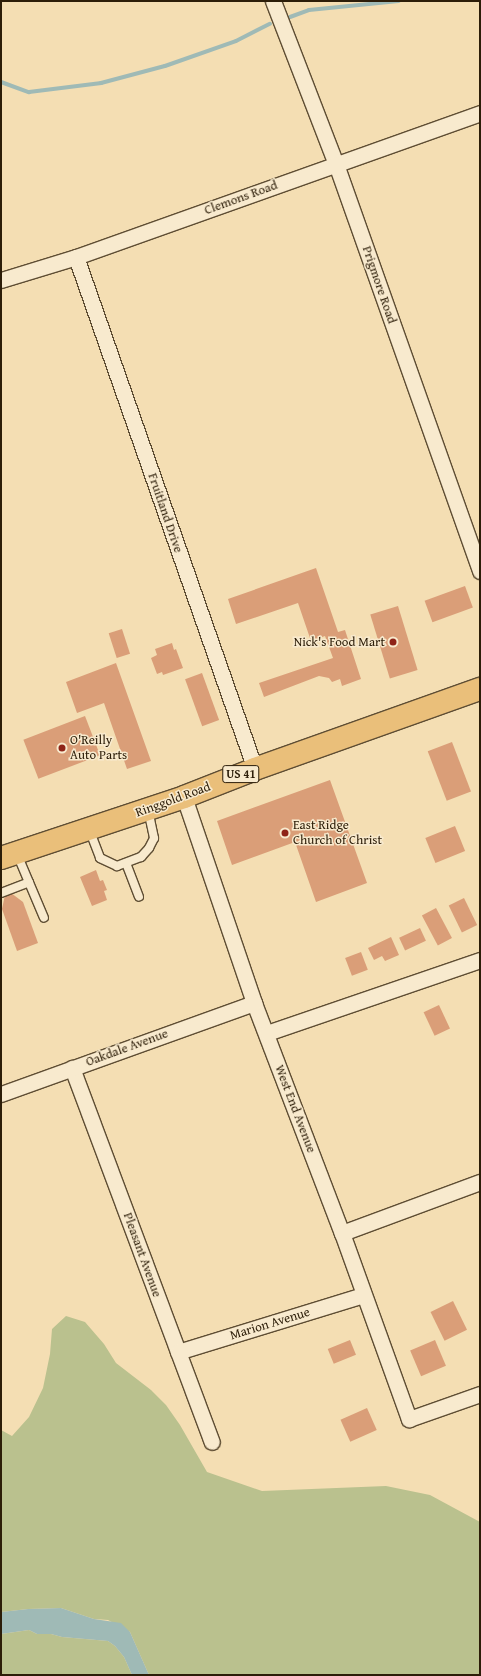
<!DOCTYPE html>
<style>
body{margin:0}
#map{position:relative;width:481px;height:1676px;overflow:hidden;background:#f4deb3;font-family:"Gentium Book Plus",serif}
div>[style]{position:absolute}
.green>*{inset:0;background:#bac18e}
.water>*{inset:0;background:#9fbab6}
.stream>*{height:4px;margin:-2px;padding:0 2px;transform-origin:2px;border-radius:2px;background:#9fbab6}
.building>*{inset:0;background:#da9e78;transform-origin:0 0}
.roads{filter:drop-shadow(1px 0 #5e4d33) drop-shadow(-1px 0 #5e4d33) drop-shadow(0 1px #5e4d33) drop-shadow(0 -1px #5e4d33)}
.service>*{height:8px;margin:-4px;padding:0 4px;transform-origin:4px;border-radius:4px;background:#f8eace}
.minor>*{height:15px;margin:-7.5px;padding:0 7.5px;transform-origin:7.5px;border-radius:7.5px;background:#f8eace}
.primary>*{height:22px;margin:-11px;padding:0 11px;transform-origin:11px;border-radius:11px;background:#eabf7a}
.dots>*{width:11px;height:11px;translate:-50% -50%;box-sizing:border-box;border:2px solid #f8eace;border-radius:50%}
span{translate:-50% -50%;white-space:nowrap;text-align:center;line-height:1.15;-webkit-text-stroke:3px #f8eace;paint-order:stroke}
.shield-label span{padding:1px 3px;background:#f8eace;border:1px solid;border-radius:3px;-webkit-text-stroke-width:0}
.shield-label{font-size:12px;color:#2c1d08;font-weight:700}
.street-label{font-size:13px;color:#2c1d08}
.poi-label{font-size:13px;color:#2c1d08}
.right{translate:-100% -50%;text-align:right}
.left{translate:0 -50%;text-align:left}
.frame{position:absolute;inset:0;border:2px solid #2c1d08;pointer-events:none}
</style>
<div id="map">
<div class="green">
<div style="clip-path:polygon(66px 1316px,85px 1322px,104px 1344px,116px 1363px,151px 1390px,166px 1405px,180px 1425px,207px 1472px,262px 1491px,386px 1486px,430px 1495px,480px 1522px,480px 1675px,149px 1675px,130px 1632px,108px 1620px,94px 1619px,61px 1608px,28px 1609px,1px 1612px,1px 1430px,12px 1436px,29px 1417px,43px 1388px,50px 1354px,52px 1329px)"></div>
<div style="clip-path:polygon(29px 1630px,37px 1634px,51px 1634px,62px 1637px,108px 1641px,115px 1646px,124px 1657px,132px 1675px,1px 1675px,1px 1634px)"></div>
</div>
<div class="water">
<div style="clip-path:polygon(61px 1608px,94px 1619px,121px 1623px,130px 1632px,149px 1675px,132px 1675px,124px 1657px,115px 1646px,108px 1641px,62px 1637px,51px 1634px,37px 1634px,29px 1630px,1px 1634px,1px 1612px,28px 1609px)"></div>
</div>
<div class="stream">
<div style="left:290px;top:17px;width:20px;rotate:-20deg"></div>
<div style="left:309px;top:10px;width:90px;rotate:-5.7deg"></div>
<div style="left:1px;top:82px;width:30px;rotate:20deg"></div>
<div style="left:29px;top:92px;width:73px;rotate:-7.1deg"></div>
<div style="left:101px;top:83px;width:66px;rotate:-14.9deg"></div>
<div style="left:165px;top:66px;width:75px;rotate:-19.4deg"></div>
<div style="left:236px;top:41px;width:38px;rotate:-27deg"></div>
</div>
<div class="building">
<div style="clip-path:polygon(316px 568px,338px 632px,345px 630px,361px 679px,342px 686px,340px 679px,332px 682px,329px 678px,319px 676px,264px 697px,259px 683px,333px 658px,325px 636px,311px 641px,298px 603px,236px 624px,228px 599px)"></div>
<div style="left:465px;top:586px;width:23px;height:43px;rotate:70deg"></div>
<div style="left:398px;top:606px;width:67px;height:29px;rotate:73deg"></div>
<div style="left:122px;top:629px;width:26px;height:14px;rotate:72deg"></div>
<div style="clip-path:polygon(172px 643px,174px 650px,176px 649px,183px 668px,163px 675px,162px 672px,157px 674px,151px 658px,157px 655px,155px 649px)"></div>
<div style="clip-path:polygon(116px 663px,151px 761px,127px 769px,104px 703px,77px 713px,66px 682px)"></div>
<div style="left:202px;top:673px;width:50px;height:18px;rotate:70deg"></div>
<div style="left:85px;top:716px;width:42px;height:66px;rotate:69deg"></div>
<div style="left:452px;top:742px;width:53px;height:26px;rotate:69deg"></div>
<div style="clip-path:polygon(330px 780px,367px 883px,316px 902px,295px 842px,232px 865px,217px 821px)"></div>
<div style="left:455px;top:826px;width:27px;height:32px;rotate:68deg"></div>
<div style="clip-path:polygon(96px 870px,100px 881px,103px 880px,107px 890px,104px 891px,107px 900px,92px 906px,80px 877px)"></div>
<div style="clip-path:polygon(11px 893px,23px 902px,38px 943px,17px 951px,2px 909px,5px 895px)"></div>
<div style="left:464px;top:898px;width:30px;height:17px;rotate:64deg"></div>
<div style="left:436px;top:908px;width:34px;height:16px;rotate:62deg"></div>
<div style="left:420px;top:928px;width:14px;height:23px;rotate:65deg"></div>
<div style="clip-path:polygon(391px 937px,399px 955px,385px 961px,382px 956px,374px 960px,368px 948px)"></div>
<div style="left:361px;top:952px;width:19px;height:17px;rotate:69deg"></div>
<div style="left:439px;top:1005px;width:26px;height:17px;rotate:65deg"></div>
<div style="left:453px;top:1301px;width:32px;height:25px;rotate:64deg"></div>
<div style="left:350px;top:1340px;width:16px;height:24px;rotate:68deg"></div>
<div style="left:435px;top:1340px;width:28px;height:27px;rotate:67deg"></div>
<div style="left:367px;top:1408px;width:24px;height:29px;rotate:66deg"></div>
</div>
<div class="roads">
<div class="service">
<div style="left:89px;top:829px;width:31px;rotate:69deg"></div>
<div style="left:100px;top:858px;width:19px;rotate:25deg"></div>
<div style="left:117px;top:866px;width:26px;rotate:-21deg"></div>
<div style="left:141px;top:857px;width:12px;rotate:-48deg"></div>
<div style="left:149px;top:848px;width:11px;rotate:-63deg"></div>
<div style="left:154px;top:838px;width:29px;rotate:-102deg"></div>
<div style="left:17px;top:854px;width:69px;rotate:67.1deg"></div>
<div style="left:126px;top:863px;width:36px;rotate:69deg"></div>
<div style="left:1px;top:893px;width:30px;rotate:-21deg"></div>
</div>
<div class="minor">
<div style="left:273px;top:1px;width:175px;rotate:68.9deg"></div>
<div style="left:336px;top:164px;width:432px;rotate:70.5deg"></div>
<div style="left:76px;top:257px;width:542px;rotate:70.73deg"></div>
<div style="left:1px;top:280px;width:78px;rotate:-17deg"></div>
<div style="left:76px;top:257px;width:429px;rotate:-19.6deg"></div>
<div style="left:184px;top:797px;width:218px;rotate:71.2deg"></div>
<div style="left:254px;top:1003px;width:246px;rotate:69.1deg"></div>
<div style="left:342px;top:1233px;width:198px;rotate:70.2deg"></div>
<div style="left:409px;top:1419px;width:75px;rotate:-19.4deg"></div>
<div style="left:267px;top:1033px;width:225px;rotate:-18.9deg"></div>
<div style="left:72px;top:1068px;width:399px;rotate:69.5deg"></div>
<div style="left:1px;top:1094px;width:269px;rotate:-19.8deg"></div>
<div style="left:342px;top:1233px;width:147px;rotate:-20.3deg"></div>
<div style="left:178px;top:1352px;width:194px;rotate:-17.1deg"></div>
</div>
<div class="primary">
<div style="left:1px;top:858px;width:193px;rotate:-18.4deg"></div>
<div style="left:184px;top:797px;width:76px;rotate:-21.5deg"></div>
<div style="left:255px;top:769px;width:239px;rotate:-19.6deg"></div>
</div>
</div>
<div class="dots">
<div style="left:393px;top:642px;background:#8f2418"></div>
<div style="left:62px;top:748px;background:#8f2418"></div>
<div style="left:285px;top:833px;background:#8f2418"></div>
</div>
<div class="shield-label">
<span style="left:241px;top:774px">US 41</span>
</div>
<div class="street-label">
<span style="left:241px;top:198px;rotate:-20deg">Clemons Road</span>
<span style="left:379px;top:285px;rotate:71deg">Prigmore Road</span>
<span style="left:165px;top:513px;rotate:71deg">Fruitland Drive</span>
<span style="left:173px;top:800px;rotate:-20deg">Ringgold Road</span>
<span style="left:127px;top:1048px;rotate:-20deg">Oakdale Avenue</span>
<span style="left:295px;top:1109px;rotate:69deg">West End Avenue</span>
<span style="left:142px;top:1255px;rotate:70deg">Pleasant Avenue</span>
<span style="left:270px;top:1324px;rotate:-17deg">Marion Avenue</span>
</div>
<div class="poi-label">
<span class="right" style="left:385px;top:642px">Nick's Food Mart</span>
<span class="left" style="left:70px;top:748px">O'Reilly<br>Auto Parts</span>
<span class="left" style="left:293px;top:833px">East Ridge<br>Church of Christ</span>
</div>
<div class="frame"></div>
</div>
